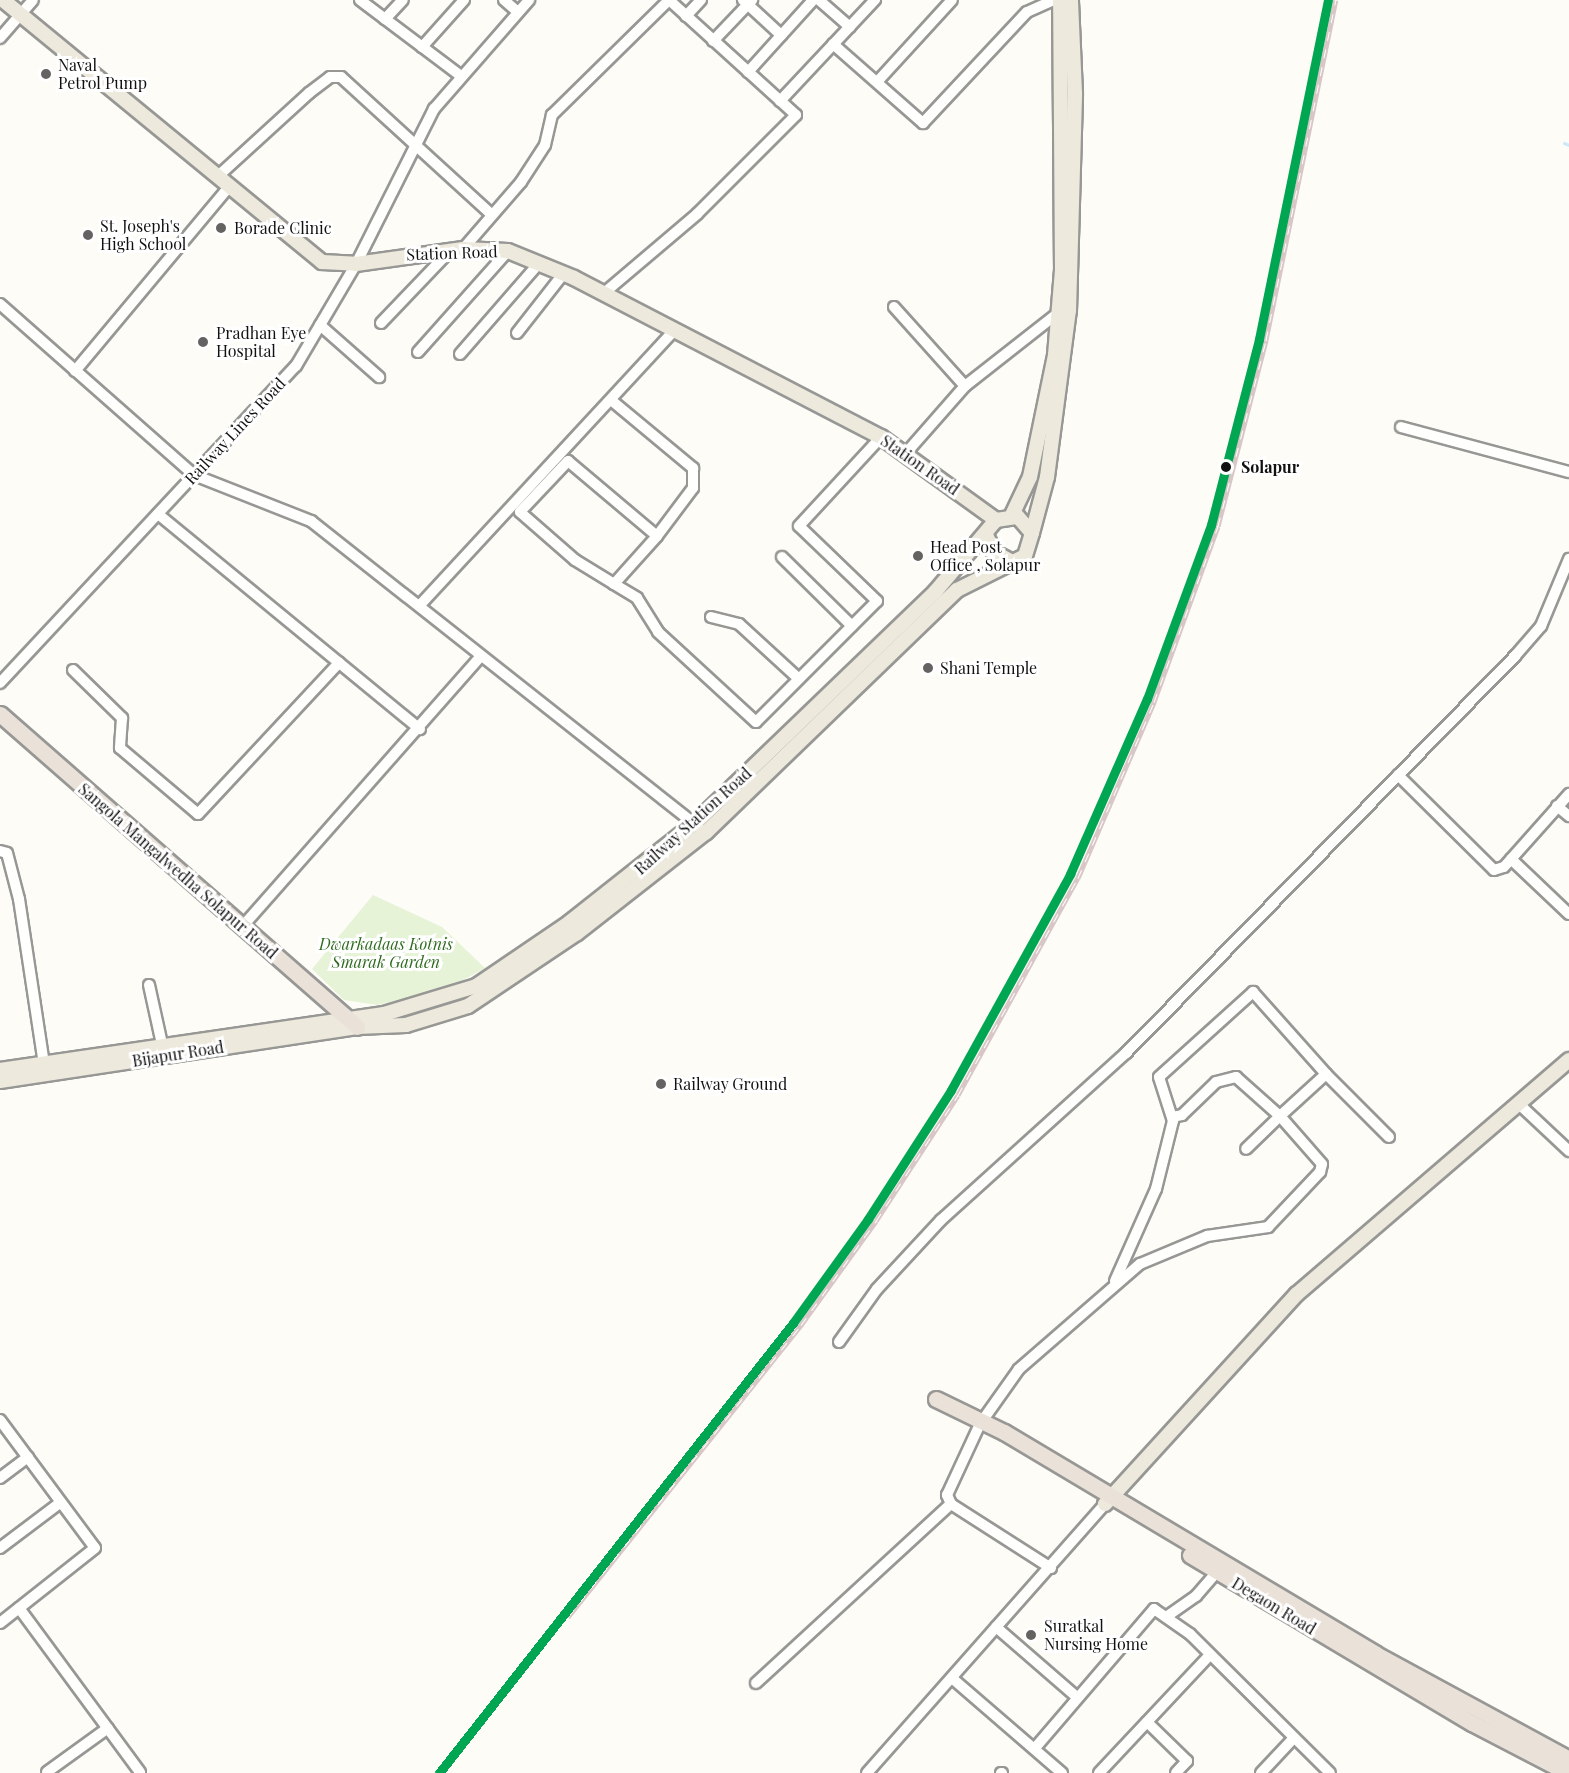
<!DOCTYPE html>
<style>
body{margin:0}
#map{position:relative;width:1569px;height:1773px;overflow:hidden;background:#fdfcf7;font-family:"Playfair Display",serif}
div>[style]{position:absolute}
.green>*{inset:0;background:#e7f3d7}
.stream>*{height:3px;margin:-1.5px;padding:0 1.5px;transform-origin:1.5px;border-radius:1.5px;background:#cde8f7}
.roads{filter:drop-shadow(2px 0 #979795) drop-shadow(-2px 0 #979795) drop-shadow(0 2px #979795) drop-shadow(0 -2px #979795)}
.minor>*{height:10px;margin:-5px;padding:0 5px;transform-origin:5px;border-radius:5px;background:#fffffe}
.major>*{height:14px;margin:-7px;padding:0 7px;transform-origin:7px;border-radius:7px;background:#ede9dc}
.highway>*{height:15px;margin:-7.5px;padding:0 7.5px;transform-origin:7.5px;border-radius:7.5px;background:#eae1d8}
.rail>*{height:5px;margin-top:-2.5px;transform-origin:0;background:repeating-linear-gradient(90deg,#fff 0 9px,#d9c6c7 0 18px);box-sizing:border-box;border-block:2px solid #d9c6c7}
.rail-1>*{height:9px;margin:-4.5px;padding:0 4.5px;transform-origin:4.5px;border-radius:4.5px;background:#00a651}
.dots>*{width:16px;height:16px;translate:-50% -50%;box-sizing:border-box;border:3px solid #fff;border-radius:50%}
span{translate:-50% -50%;white-space:nowrap;text-align:center;line-height:1.15;-webkit-text-stroke:6px #fff;paint-order:stroke}
.poi-label{font-size:16px;color:#111}
.left{translate:0 -50%;text-align:left}
.street-label{font-size:16px;color:#111}
.stop-label{font-size:16px;color:#111;font-weight:700}
.park-label{font-size:16px;color:#2f6b1f;font-style:italic}
</style>
<div id="map">
<div class="green">
<div style="clip-path:polygon(373px 895px,442px 927px,485px 968px,445px 990px,377px 1005px,344px 1000px,312px 969px)"></div>
</div>
<div class="stream">
<div style="left:1564px;top:143px;width:5px;rotate:22deg"></div>
</div>
<div class="roads">
<div class="minor">
<div style="left:360px;top:0;width:126px;rotate:37deg"></div>
<div style="left:504px;top:0;width:18px;rotate:41deg"></div>
<div style="left:743px;top:0;width:52px;rotate:42.6deg"></div>
<div style="left:819px;top:0;width:41px;rotate:41.1deg"></div>
<div style="left:686px;top:16px;width:22px;rotate:-47deg"></div>
<div style="left:385px;top:19px;width:26px;rotate:-47deg"></div>
<div style="left:0;top:38px;width:50px;rotate:-49deg"></div>
<div style="left:713px;top:41px;width:57px;rotate:-46.4deg"></div>
<div style="left:833px;top:44px;width:120px;rotate:41.3deg"></div>
<div style="left:923px;top:123px;width:152px;rotate:-46.9deg"></div>
<div style="left:1027px;top:12px;width:30px;rotate:-24deg"></div>
<div style="left:422px;top:47px;width:63px;rotate:-48.2deg"></div>
<div style="left:748px;top:72px;width:97px;rotate:-47.9deg"></div>
<div style="left:877px;top:82px;width:111px;rotate:-47.6deg"></div>
<div style="left:780px;top:101px;width:139px;rotate:-46.8deg"></div>
<div style="left:217px;top:177px;width:125px;rotate:-42.4deg"></div>
<div style="left:309px;top:93px;width:26px;rotate:-37deg"></div>
<div style="left:330px;top:77px;width:11px"></div>
<div style="left:341px;top:77px;width:202px;rotate:42.4deg"></div>
<div style="left:463px;top:249px;width:89px;rotate:-49.1deg"></div>
<div style="left:521px;top:182px;width:44px;rotate:-57deg"></div>
<div style="left:545px;top:145px;width:31px;rotate:-77deg"></div>
<div style="left:552px;top:115px;width:164px;rotate:-44.5deg"></div>
<div style="left:604px;top:293px;width:122px;rotate:-40.3deg"></div>
<div style="left:697px;top:214px;width:140px;rotate:-45deg"></div>
<div style="left:796px;top:115px;width:171px;rotate:-137.8deg"></div>
<div style="left:0;top:304px;width:259px;rotate:41.4deg"></div>
<div style="left:194px;top:475px;width:126px;rotate:21.5deg"></div>
<div style="left:311px;top:521px;width:494px;rotate:38.3deg"></div>
<div style="left:894px;top:307px;width:106px;rotate:48.1deg"></div>
<div style="left:381px;top:323px;width:97px;rotate:-46.3deg"></div>
<div style="left:320px;top:325px;width:79px;rotate:41.4deg"></div>
<div style="left:517px;top:333px;width:76px;rotate:-51.9deg"></div>
<div style="left:418px;top:352px;width:135px;rotate:-48.3deg"></div>
<div style="left:460px;top:354px;width:121px;rotate:-49deg"></div>
<div style="left:75px;top:371px;width:240px;rotate:-50.1deg"></div>
<div style="left:611px;top:400px;width:107px;rotate:39.7deg"></div>
<div style="left:693px;top:468px;width:20px;rotate:90deg"></div>
<div style="left:693px;top:488px;width:60px;rotate:126.9deg"></div>
<div style="left:1401px;top:427px;width:174px;rotate:15deg"></div>
<div style="left:907px;top:452px;width:88px;rotate:-48.7deg"></div>
<div style="left:965px;top:386px;width:118px;rotate:-38.1deg"></div>
<div style="left:158px;top:514px;width:339px;rotate:39.4deg"></div>
<div style="left:782px;top:557px;width:98px;rotate:44.6deg"></div>
<div style="left:614px;top:584px;width:64px;rotate:-48.1deg"></div>
<div style="left:657px;top:536px;width:116px;rotate:-139.9deg"></div>
<div style="left:568px;top:461px;width:70px;rotate:133.3deg"></div>
<div style="left:520px;top:512px;width:73px;rotate:41.1deg"></div>
<div style="left:575px;top:560px;width:46px;rotate:31.6deg"></div>
<div style="left:614px;top:584px;width:27px;rotate:31deg"></div>
<div style="left:637px;top:598px;width:40px;rotate:58deg"></div>
<div style="left:658px;top:632px;width:133px;rotate:42.6deg"></div>
<div style="left:756px;top:722px;width:171px;rotate:-45deg"></div>
<div style="left:877px;top:601px;width:108px;rotate:-136.1deg"></div>
<div style="left:799px;top:526px;width:121px;rotate:-47.3deg"></div>
<div style="left:420px;top:605px;width:376px;rotate:-47.2deg"></div>
<div style="left:711px;top:617px;width:29px;rotate:14deg"></div>
<div style="left:739px;top:624px;width:81px;rotate:42.5deg"></div>
<div style="left:73px;top:670px;width:69px;rotate:44.4deg"></div>
<div style="left:122px;top:718px;width:30px;rotate:94deg"></div>
<div style="left:120px;top:748px;width:102px;rotate:40.2deg"></div>
<div style="left:198px;top:814px;width:207px;rotate:-47deg"></div>
<div style="left:0;top:683px;width:434px;rotate:-47deg"></div>
<div style="left:296px;top:366px;width:118px;rotate:-59.5deg"></div>
<div style="left:356px;top:264px;width:174px;rotate:-63.3deg"></div>
<div style="left:434px;top:109px;width:145px;rotate:-48.9deg"></div>
<div style="left:1398px;top:775px;width:135px;rotate:44.7deg"></div>
<div style="left:1494px;top:870px;width:10px;rotate:-17deg"></div>
<div style="left:1504px;top:867px;width:98px;rotate:-48.3deg"></div>
<div style="left:1557px;top:806px;width:16px;rotate:40deg"></div>
<div style="left:0;top:851px;width:7px;rotate:16deg"></div>
<div style="left:7px;top:853px;width:48px;rotate:75.4deg"></div>
<div style="left:19px;top:899px;width:173px;rotate:81.4deg"></div>
<div style="left:1511px;top:859px;width:80px;rotate:43.5deg"></div>
<div style="left:242px;top:927px;width:361px;rotate:-48.6deg"></div>
<div style="left:149px;top:985px;width:60px;rotate:77.6deg"></div>
<div style="left:1519px;top:1104px;width:69px;rotate:43.2deg"></div>
<div style="left:1172px;top:1117px;width:10px;rotate:-11deg"></div>
<div style="left:1182px;top:1115px;width:47px;rotate:-44.1deg"></div>
<div style="left:1216px;top:1082px;width:21px;rotate:-14deg"></div>
<div style="left:1236px;top:1077px;width:59px;rotate:41.6deg"></div>
<div style="left:1280px;top:1116px;width:47px;rotate:135.9deg"></div>
<div style="left:1115px;top:1281px;width:101px;rotate:-66deg"></div>
<div style="left:1156px;top:1189px;width:70px;rotate:-76deg"></div>
<div style="left:1173px;top:1121px;width:46px;rotate:-107.7deg"></div>
<div style="left:1159px;top:1077px;width:127px;rotate:-42.1deg"></div>
<div style="left:1253px;top:992px;width:110px;rotate:48.3deg"></div>
<div style="left:839px;top:1342px;width:65px;rotate:-54.4deg"></div>
<div style="left:877px;top:1289px;width:94px;rotate:-47.2deg"></div>
<div style="left:941px;top:1220px;width:249px;rotate:-42.1deg"></div>
<div style="left:1126px;top:1053px;width:556px;rotate:-45.58deg"></div>
<div style="left:1515px;top:656px;width:40px;rotate:-49deg"></div>
<div style="left:1541px;top:626px;width:73px;rotate:-67.3deg"></div>
<div style="left:0;top:1420px;width:159px;rotate:53.4deg"></div>
<div style="left:95px;top:1548px;width:121px;rotate:141.7deg"></div>
<div style="left:0;top:1478px;width:35px;rotate:-37deg"></div>
<div style="left:0;top:1548px;width:76px;rotate:-37deg"></div>
<div style="left:1051px;top:1568px;width:119px;rotate:-147.4deg"></div>
<div style="left:951px;top:1504px;width:10px;rotate:-114deg"></div>
<div style="left:947px;top:1495px;width:78px;rotate:-65.1deg"></div>
<div style="left:980px;top:1424px;width:67px;rotate:-54.7deg"></div>
<div style="left:1019px;top:1369px;width:160px;rotate:-41deg"></div>
<div style="left:1140px;top:1264px;width:73px;rotate:-22.7deg"></div>
<div style="left:1207px;top:1236px;width:62px;rotate:-8.4deg"></div>
<div style="left:1268px;top:1227px;width:76px;rotate:-46.6deg"></div>
<div style="left:1320px;top:1172px;width:8px;rotate:-76deg"></div>
<div style="left:1322px;top:1164px;width:64px;rotate:-131.2deg"></div>
<div style="left:1280px;top:1116px;width:62px;rotate:-42.4deg"></div>
<div style="left:1326px;top:1074px;width:89px;rotate:45deg"></div>
<div style="left:19px;top:1608px;width:204px;rotate:53.6deg"></div>
<div style="left:1166px;top:1617px;width:37px;rotate:-35deg"></div>
<div style="left:1196px;top:1596px;width:38px;rotate:-49deg"></div>
<div style="left:996px;top:1627px;width:108px;rotate:40.9deg"></div>
<div style="left:953px;top:1679px;width:144px;rotate:40.8deg"></div>
<div style="left:756px;top:1683px;width:265px;rotate:-42.6deg"></div>
<div style="left:1147px;top:1722px;width:56px;rotate:44.3deg"></div>
<div style="left:1187px;top:1761px;width:16px;rotate:133deg"></div>
<div style="left:1035px;top:1748px;width:183px;rotate:-49.4deg"></div>
<div style="left:1154px;top:1609px;width:44px;rotate:34.8deg"></div>
<div style="left:1190px;top:1634px;width:197px;rotate:44.8deg"></div>
<div style="left:47px;top:1772px;width:75px;rotate:-35.8deg"></div>
<div style="left:867px;top:1773px;width:359px;rotate:-48.5deg"></div>
<div style="left:1001px;top:1773px;width:1px"></div>
<div style="left:1099px;top:1773px;width:162px;rotate:-46.8deg"></div>
<div style="left:1261px;top:1773px;width:45px;rotate:-46.8deg"></div>
</div>
<div class="major">
<div style="left:3px;top:0;width:413px;rotate:39.4deg"></div>
<div style="left:322px;top:262px;width:34px;rotate:3deg"></div>
<div style="left:356px;top:264px;width:108px;rotate:-8deg"></div>
<div style="left:463px;top:249px;width:45px;rotate:2.5deg"></div>
<div style="left:508px;top:251px;width:71px;rotate:22.2deg"></div>
<div style="left:574px;top:278px;width:346px;rotate:27.4deg"></div>
<div style="left:881px;top:437px;width:142px;rotate:35.8deg"></div>
<div style="left:1012px;top:515px;width:42px;rotate:-64.7deg"></div>
<div style="left:1030px;top:477px;width:125px;rotate:-78.4deg"></div>
<div style="left:1055px;top:355px;width:85px;rotate:-85.3deg"></div>
<div style="left:1062px;top:270px;width:270px;rotate:-90.4deg"></div>
<div style="left:1032px;top:533px;width:58px;rotate:-75deg"></div>
<div style="left:1047px;top:477px;width:167px;rotate:-82.5deg"></div>
<div style="left:1069px;top:311px;width:218px;rotate:-88.4deg"></div>
<div style="left:1075px;top:93px;width:93px;rotate:-92.5deg"></div>
<div style="left:986px;top:535px;width:19px;rotate:65deg"></div>
<div style="left:994px;top:552px;width:18px;rotate:29deg"></div>
<div style="left:0;top:1070px;width:388px;rotate:-8.3deg"></div>
<div style="left:384px;top:1014px;width:96px;rotate:-16.9deg"></div>
<div style="left:476px;top:986px;width:114px;rotate:-34.2deg"></div>
<div style="left:570px;top:922px;width:159px;rotate:-38.4deg"></div>
<div style="left:695px;top:823px;width:333px;rotate:-43.9deg"></div>
<div style="left:935px;top:592px;width:94px;rotate:-49.7deg"></div>
<div style="left:996px;top:520px;width:22px;rotate:-8deg"></div>
<div style="left:1018px;top:517px;width:21px;rotate:49deg"></div>
<div style="left:1032px;top:533px;width:24px;rotate:107deg"></div>
<div style="left:1025px;top:556px;width:76px;rotate:153.4deg"></div>
<div style="left:957px;top:590px;width:349px;rotate:136deg"></div>
<div style="left:706px;top:832px;width:164px;rotate:141.9deg"></div>
<div style="left:577px;top:933px;width:131px;rotate:146.2deg"></div>
<div style="left:468px;top:1006px;width:65px;rotate:163deg"></div>
<div style="left:406px;top:1025px;width:49px;rotate:177.7deg"></div>
<div style="left:357px;top:1027px;width:361px;rotate:171.4deg"></div>
<div style="left:1105px;top:1504px;width:285px;rotate:-47.6deg"></div>
<div style="left:1297px;top:1294px;width:359px;rotate:-40.7deg"></div>
</div>
<div class="highway">
<div style="left:0;top:714px;width:475px;rotate:41.2deg"></div>
<div style="left:936px;top:1399px;width:76px;rotate:25.9deg"></div>
<div style="left:1004px;top:1432px;width:433px;rotate:30.8deg"></div>
<div style="left:1376px;top:1654px;width:220px;rotate:28.5deg"></div>
<div style="left:1190px;top:1555px;width:328px;rotate:30.8deg"></div>
<div style="left:1472px;top:1723px;width:108px;rotate:27.5deg"></div>
</div>
</div>
<div class="rail">
<div style="left:568px;top:1617px;width:374px;rotate:-51.4deg"></div>
<div style="left:801px;top:1325px;width:128px;rotate:-54.2deg"></div>
<div style="left:876px;top:1221px;width:150px;rotate:-56.9deg"></div>
<div style="left:958px;top:1095px;width:248px;rotate:-61.1deg"></div>
<div style="left:1078px;top:878px;width:192px;rotate:-66.6deg"></div>
<div style="left:1154px;top:702px;width:187px;rotate:-70deg"></div>
<div style="left:1218px;top:526px;width:192px;rotate:-75.5deg"></div>
<div style="left:1266px;top:340px;width:347px;rotate:-78.4deg"></div>
</div>
<div class="rail-1">
<div style="left:439px;top:1773px;width:573px;rotate:-51.81deg"></div>
<div style="left:793px;top:1323px;width:128px;rotate:-54.2deg"></div>
<div style="left:868px;top:1219px;width:153px;rotate:-57.2deg"></div>
<div style="left:951px;top:1090px;width:247px;rotate:-61.1deg"></div>
<div style="left:1070px;top:874px;width:191px;rotate:-66.3deg"></div>
<div style="left:1147px;top:699px;width:185px;rotate:-69.8deg"></div>
<div style="left:1211px;top:525px;width:192px;rotate:-75.5deg"></div>
<div style="left:1259px;top:339px;width:346px;rotate:-78.5deg"></div>
</div>
<div class="dots">
<div style="left:46px;top:74px;background:#646362"></div>
<div style="left:221px;top:228px;background:#646362"></div>
<div style="left:88px;top:235px;background:#646362"></div>
<div style="left:203px;top:342px;background:#646362"></div>
<div style="left:1226px;top:467px;background:#111"></div>
<div style="left:918px;top:556px;background:#646362"></div>
<div style="left:928px;top:668px;background:#646362"></div>
<div style="left:661px;top:1084px;background:#646362"></div>
<div style="left:1031px;top:1635px;background:#646362"></div>
</div>
<div class="poi-label">
<span class="left" style="left:58px;top:74px">Naval<br>Petrol Pump</span>
<span class="left" style="left:100px;top:235px">St. Joseph's<br>High School</span>
<span class="left" style="left:234px;top:228px">Borade Clinic</span>
<span class="left" style="left:216px;top:342px">Pradhan Eye<br>Hospital</span>
<span class="left" style="left:930px;top:556px">Head Post<br>Office , Solapur</span>
<span class="left" style="left:940px;top:668px">Shani Temple</span>
<span class="left" style="left:673px;top:1084px">Railway Ground</span>
<span class="left" style="left:1044px;top:1635px">Suratkal<br>Nursing Home</span>
</div>
<div class="street-label">
<span style="left:452px;top:253px;rotate:-2deg">Station Road</span>
<span style="left:235px;top:431px;rotate:-47deg">Railway Lines Road</span>
<span style="left:920px;top:465px;rotate:35deg">Station Road</span>
<span style="left:693px;top:821px;rotate:-42deg">Railway Station Road</span>
<span style="left:178px;top:871px;rotate:41deg">Sangola Mangalwedha Solapur Road</span>
<span style="left:178px;top:1054px;rotate:-9deg">Bijapur Road</span>
<span style="left:1274px;top:1606px;rotate:31deg">Degaon Road</span>
</div>
<div class="stop-label">
<span class="left" style="left:1241px;top:467px">Solapur</span>
</div>
<div class="park-label">
<span style="left:386px;top:953px">Dwarkadaas Kotnis<br>Smarak Garden</span>
</div>
</div>
